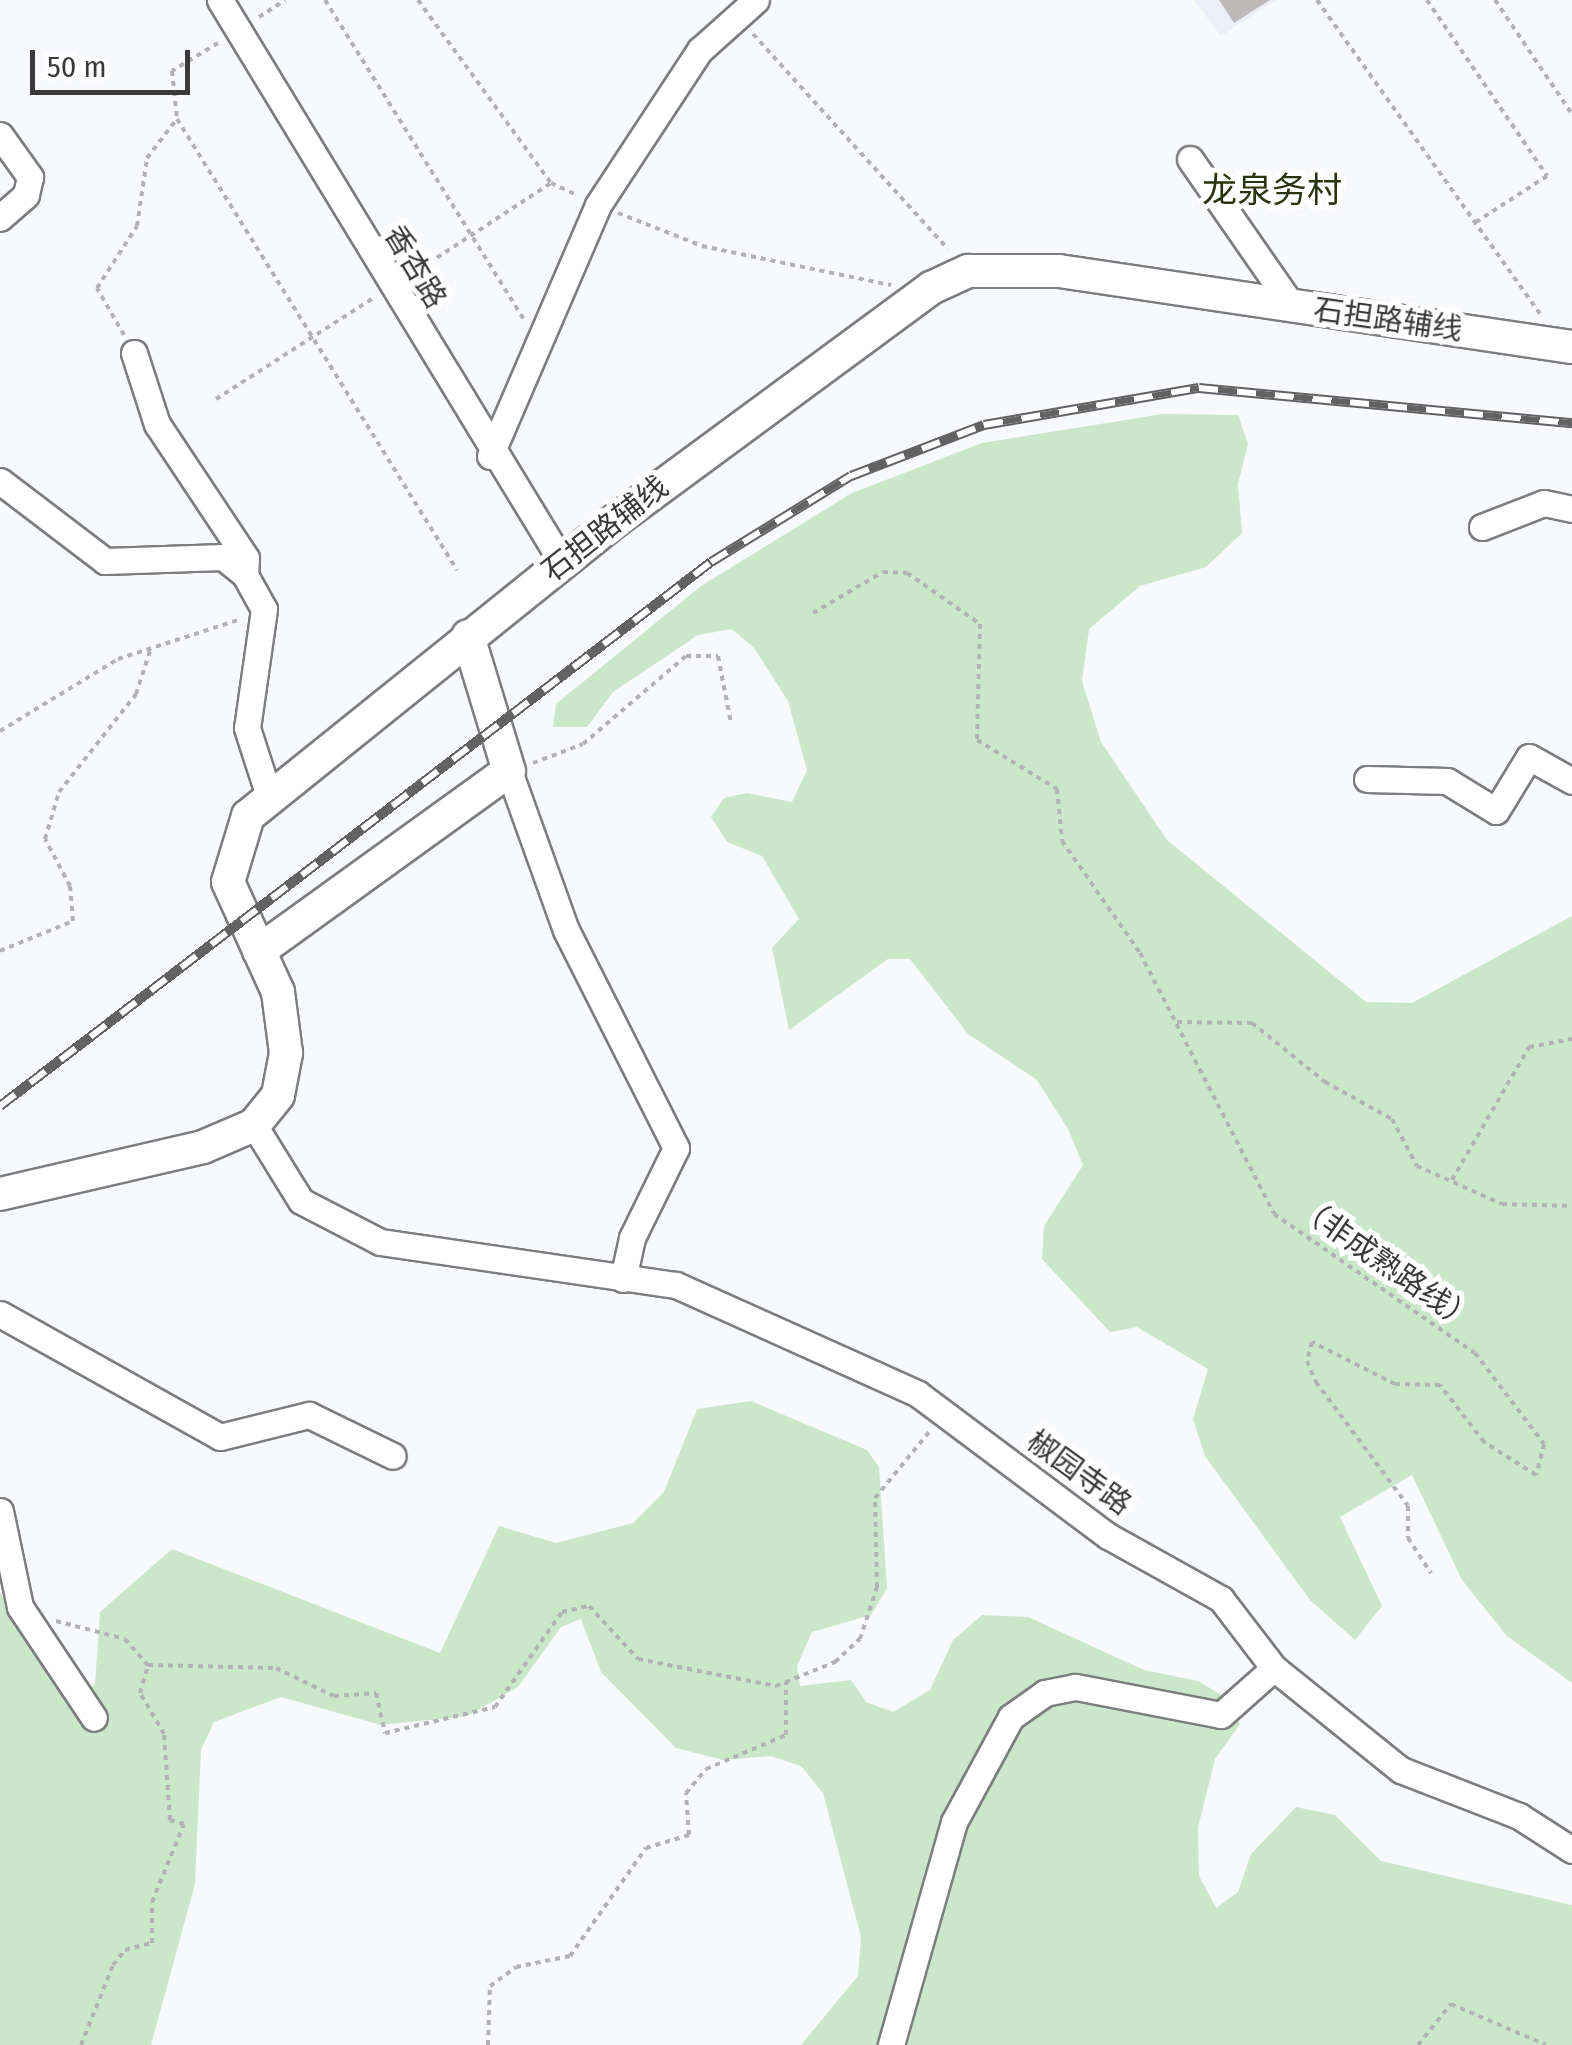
<!DOCTYPE html>
<meta charset="utf-8">
<style>
body{margin:0}
#map{position:relative;width:1572px;height:2045px;overflow:hidden;background:#f8f9fc;font-family:"Fira Sans Condensed","Noto Sans SC",sans-serif}
div>[style]{position:absolute}
.built>*{inset:0;background:#eceef8}
.green>*{inset:0;background:#cae7ca}
.building>*{inset:0;background:#bcb9b8}
.path>*{height:4px;margin-top:-2px;transform-origin:0;background:repeating-linear-gradient(90deg,#b2b2b5 0 5px,transparent 0 10px)}
.roads{filter:drop-shadow(2px 0 #7c7d7f) drop-shadow(-2px 0 #7c7d7f) drop-shadow(0 2px #7c7d7f) drop-shadow(0 -2px #7c7d7f)}
.minor>*{height:25px;margin:-12.5px;padding:0 12.5px;transform-origin:12.5px;border-radius:12.5px;background:#fff}
.major>*{height:32px;margin:-16px;padding:0 16px;transform-origin:16px;border-radius:16px;background:#fff}
.rail>*{height:10px;margin-top:-5px;transform-origin:0;background:repeating-linear-gradient(90deg,#fff 0 19px,#626263 0 38px);box-sizing:border-box;border-block:2px solid #626263}
span{translate:-50% -50%;white-space:nowrap;text-align:center;line-height:1.15;-webkit-text-stroke:10px #fff;paint-order:stroke}
.street-label{font-size:30px;color:#39393a}
.quarter-label{font-size:35px;color:#29330d}
.scale{position:absolute;left:30px;top:50px;width:160px;height:45px;box-sizing:border-box;border:5px solid #39393a;border-top:0;padding-left:12px;font-size:30px;line-height:35px;white-space:nowrap;color:#39393a;-webkit-text-stroke:8px #fff;paint-order:stroke}
</style>
<div id="map">
<div class="built">
<div style="clip-path:polygon(1194px 0,1276px 0,1221px 36px)"></div>
</div>
<div class="green">
<div style="clip-path:polygon(1163px 414px,1238px 415px,1248px 444px,1238px 484px,1242px 533px,1206px 567px,1140px 586px,1089px 629px,1082px 681px,1101px 742px,1167px 840px,1366px 1002px,1412px 1003px,1572px 916px,1572px 1683px,1507px 1636px,1462px 1580px,1412px 1475px,1340px 1517px,1382px 1606px,1355px 1640px,1310px 1600px,1205px 1456px,1193px 1419px,1208px 1369px,1137px 1327px,1110px 1332px,1042px 1259px,1044px 1226px,1083px 1165px,1068px 1129px,1037px 1080px,968px 1034px,910px 959px,888px 959px,789px 1030px,772px 948px,799px 919px,762px 856px,727px 842px,711px 817px,724px 798px,747px 793px,792px 802px,807px 770px,788px 701px,754px 648px,732px 629px,698px 635px,613px 692px,587px 727px,553px 727px,556px 704px,701px 586px,852px 493px,982px 443px)"></div>
<div style="clip-path:polygon(751px 1401px,867px 1450px,879px 1467px,887px 1588px,871px 1615px,812px 1632px,797px 1666px,800px 1686px,851px 1680px,866px 1702px,893px 1712px,930px 1690px,953px 1640px,982px 1615px,1028px 1617px,1144px 1670px,1198px 1681px,1223px 1696px,1240px 1724px,1215px 1759px,1198px 1827px,1199px 1876px,1216px 1908px,1238px 1892px,1251px 1854px,1296px 1807px,1335px 1815px,1381px 1861px,1572px 1905px,1572px 2045px,801px 2045px,858px 1976px,861px 1937px,823px 1793px,801px 1766px,771px 1756px,723px 1760px,676px 1748px,601px 1672px,581px 1619px,561px 1627px,518px 1687px,467px 1716px,381px 1725px,281px 1697px,214px 1722px,201px 1750px,195px 1884px,151px 2045px,0 2045px,0 1592px,30px 1648px,78px 1700px,95px 1684px,100px 1612px,172px 1549px,440px 1653px,499px 1526px,556px 1543px,633px 1523px,664px 1492px,697px 1409px)"></div>
</div>
<div class="building">
<div style="clip-path:polygon(1219px 0,1270px 0,1234px 23px)"></div>
</div>
<div class="path">
<div style="left:325px;top:0;width:378px;rotate:58.1deg"></div>
<div style="left:418px;top:0;width:226px;rotate:54deg"></div>
<div style="left:551px;top:183px;width:29px;rotate:25deg"></div>
<div style="left:1317px;top:0;width:385px;rotate:54.6deg"></div>
<div style="left:1427px;top:0;width:213px;rotate:55.7deg"></div>
<div style="left:1547px;top:176px;width:88px;rotate:147deg"></div>
<div style="left:1495px;top:0;width:138px;rotate:56deg"></div>
<div style="left:259px;top:17px;width:31px;rotate:-33deg"></div>
<div style="left:753px;top:34px;width:290px;rotate:47.8deg"></div>
<div style="left:218px;top:43px;width:54px;rotate:148.7deg"></div>
<div style="left:172px;top:71px;width:48px;rotate:84.1deg"></div>
<div style="left:177px;top:119px;width:531px;rotate:58.17deg"></div>
<div style="left:618px;top:213px;width:90px;rotate:21.4deg"></div>
<div style="left:702px;top:246px;width:193px;rotate:11.7deg"></div>
<div style="left:412px;top:274px;width:166px;rotate:-33.2deg"></div>
<div style="left:124px;top:335px;width:54px;rotate:-119.9deg"></div>
<div style="left:97px;top:288px;width:74px;rotate:-57.2deg"></div>
<div style="left:137px;top:226px;width:69px;rotate:-81.6deg"></div>
<div style="left:147px;top:158px;width:48px;rotate:-52.7deg"></div>
<div style="left:216px;top:399px;width:189px;rotate:-32.7deg"></div>
<div style="left:813px;top:613px;width:81px;rotate:-30.4deg"></div>
<div style="left:883px;top:572px;width:24px;rotate:2deg"></div>
<div style="left:907px;top:573px;width:89px;rotate:34.9deg"></div>
<div style="left:980px;top:624px;width:116px;rotate:91.5deg"></div>
<div style="left:977px;top:740px;width:94px;rotate:31.5deg"></div>
<div style="left:1057px;top:789px;width:52px;rotate:84.5deg"></div>
<div style="left:1062px;top:841px;width:136px;rotate:55.1deg"></div>
<div style="left:1140px;top:953px;width:293px;rotate:62.8deg"></div>
<div style="left:1274px;top:1214px;width:244px;rotate:34.7deg"></div>
<div style="left:1475px;top:1353px;width:114px;rotate:52.8deg"></div>
<div style="left:1544px;top:1444px;width:32px;rotate:104deg"></div>
<div style="left:1536px;top:1475px;width:62px;rotate:-147.6deg"></div>
<div style="left:1484px;top:1442px;width:72px;rotate:-127.7deg"></div>
<div style="left:1440px;top:1385px;width:45px;rotate:-178.7deg"></div>
<div style="left:1395px;top:1384px;width:93px;rotate:-153.2deg"></div>
<div style="left:1312px;top:1342px;width:20px;rotate:105deg"></div>
<div style="left:1307px;top:1361px;width:23px;rotate:67deg"></div>
<div style="left:1316px;top:1382px;width:154px;rotate:53.4deg"></div>
<div style="left:1408px;top:1506px;width:32px;rotate:90deg"></div>
<div style="left:1408px;top:1538px;width:42px;rotate:56.7deg"></div>
<div style="left:0;top:731px;width:138px;rotate:-31.4deg"></div>
<div style="left:118px;top:659px;width:129px;rotate:-18deg"></div>
<div style="left:533px;top:763px;width:53px;rotate:-20.8deg"></div>
<div style="left:583px;top:744px;width:135px;rotate:-40.5deg"></div>
<div style="left:686px;top:656px;width:32px"></div>
<div style="left:718px;top:656px;width:68px;rotate:79deg"></div>
<div style="left:0;top:951px;width:79px;rotate:-22.3deg"></div>
<div style="left:73px;top:921px;width:35px;rotate:-95deg"></div>
<div style="left:70px;top:886px;width:53px;rotate:-118deg"></div>
<div style="left:45px;top:839px;width:49px;rotate:-73.4deg"></div>
<div style="left:59px;top:792px;width:125px;rotate:-51.8deg"></div>
<div style="left:136px;top:694px;width:45px;rotate:-72deg"></div>
<div style="left:1177px;top:1022px;width:75px;rotate:0.8deg"></div>
<div style="left:1252px;top:1023px;width:94px;rotate:38.9deg"></div>
<div style="left:1325px;top:1082px;width:77px;rotate:28.9deg"></div>
<div style="left:1392px;top:1119px;width:53px;rotate:62deg"></div>
<div style="left:1417px;top:1166px;width:93px;rotate:24.1deg"></div>
<div style="left:1502px;top:1204px;width:70px;rotate:1.6deg"></div>
<div style="left:1452px;top:1180px;width:154px;rotate:-59.9deg"></div>
<div style="left:1529px;top:1047px;width:44px;rotate:-10.5deg"></div>
<div style="left:56px;top:1621px;width:71px;rotate:14.6deg"></div>
<div style="left:125px;top:1639px;width:35px;rotate:49deg"></div>
<div style="left:148px;top:1665px;width:128px;rotate:1.3deg"></div>
<div style="left:276px;top:1668px;width:64px;rotate:25.8deg"></div>
<div style="left:334px;top:1696px;width:42px;rotate:-4.1deg"></div>
<div style="left:376px;top:1693px;width:41px;rotate:77.3deg"></div>
<div style="left:385px;top:1733px;width:113px;rotate:-13.3deg"></div>
<div style="left:495px;top:1707px;width:116px;rotate:-54.8deg"></div>
<div style="left:562px;top:1612px;width:28px;rotate:-13deg"></div>
<div style="left:589px;top:1606px;width:72px;rotate:47.2deg"></div>
<div style="left:638px;top:1659px;width:141px;rotate:11.1deg"></div>
<div style="left:776px;top:1686px;width:64px;rotate:-22.1deg"></div>
<div style="left:835px;top:1662px;width:34px;rotate:-43deg"></div>
<div style="left:860px;top:1639px;width:55px;rotate:-71.9deg"></div>
<div style="left:877px;top:1587px;width:89px;rotate:-91.3deg"></div>
<div style="left:875px;top:1498px;width:85px;rotate:-50.7deg"></div>
<div style="left:81px;top:2045px;width:86px;rotate:-68.2deg"></div>
<div style="left:113px;top:1965px;width:19px;rotate:-51deg"></div>
<div style="left:125px;top:1950px;width:28px;rotate:-15deg"></div>
<div style="left:152px;top:1943px;width:41px;rotate:-90deg"></div>
<div style="left:152px;top:1902px;width:84px;rotate:-67.7deg"></div>
<div style="left:184px;top:1824px;width:15px;rotate:-164deg"></div>
<div style="left:170px;top:1820px;width:86px;rotate:-94deg"></div>
<div style="left:164px;top:1734px;width:48px;rotate:-120.3deg"></div>
<div style="left:140px;top:1693px;width:29px;rotate:-74deg"></div>
<div style="left:488px;top:2045px;width:59px;rotate:-88.1deg"></div>
<div style="left:490px;top:1986px;width:32px;rotate:-36deg"></div>
<div style="left:516px;top:1967px;width:55px;rotate:-11.5deg"></div>
<div style="left:570px;top:1956px;width:132px;rotate:-54.9deg"></div>
<div style="left:646px;top:1848px;width:45px;rotate:-16.8deg"></div>
<div style="left:689px;top:1835px;width:42px;rotate:-94.1deg"></div>
<div style="left:686px;top:1793px;width:31px;rotate:-50deg"></div>
<div style="left:706px;top:1769px;width:87px;rotate:-23deg"></div>
<div style="left:786px;top:1735px;width:53px;rotate:-90deg"></div>
<div style="left:1418px;top:2045px;width:53px;rotate:-51.2deg"></div>
<div style="left:1451px;top:2004px;width:103px;rotate:23.3deg"></div>
</div>
<div class="roads">
<div class="minor">
<div style="left:220px;top:0;width:658px;rotate:58.68deg"></div>
<div style="left:0;top:135px;width:52px;rotate:54.5deg"></div>
<div style="left:30px;top:177px;width:18px;rotate:103deg"></div>
<div style="left:26px;top:195px;width:35px;rotate:139deg"></div>
<div style="left:1190px;top:159px;width:179px;rotate:55.2deg"></div>
<div style="left:134px;top:353px;width:75px;rotate:72.1deg"></div>
<div style="left:157px;top:424px;width:161px;rotate:56.4deg"></div>
<div style="left:246px;top:558px;width:17px;rotate:93deg"></div>
<div style="left:490px;top:456px;width:273px;rotate:-66.7deg"></div>
<div style="left:598px;top:205px;width:186px;rotate:-56.7deg"></div>
<div style="left:700px;top:50px;width:75px;rotate:-41.8deg"></div>
<div style="left:0;top:481px;width:132px;rotate:37.3deg"></div>
<div style="left:105px;top:561px;width:118px;rotate:-1.9deg"></div>
<div style="left:223px;top:557px;width:28px;rotate:39deg"></div>
<div style="left:245px;top:575px;width:39px;rotate:61deg"></div>
<div style="left:264px;top:609px;width:120px;rotate:98.1deg"></div>
<div style="left:247px;top:728px;width:68px;rotate:72.1deg"></div>
<div style="left:1482px;top:527px;width:66px;rotate:-21.2deg"></div>
<div style="left:1544px;top:503px;width:29px;rotate:12deg"></div>
<div style="left:509px;top:771px;width:169px;rotate:70.3deg"></div>
<div style="left:566px;top:930px;width:244px;rotate:63.2deg"></div>
<div style="left:676px;top:1148px;width:100px;rotate:116.1deg"></div>
<div style="left:632px;top:1238px;width:42px;rotate:102.4deg"></div>
<div style="left:1367px;top:779px;width:80px;rotate:1.4deg"></div>
<div style="left:1447px;top:781px;width:57px;rotate:31.5deg"></div>
<div style="left:1496px;top:811px;width:63px;rotate:-58.6deg"></div>
<div style="left:1529px;top:757px;width:49px;rotate:29.2deg"></div>
<div style="left:254px;top:1125px;width:89px;rotate:58.3deg"></div>
<div style="left:301px;top:1201px;width:89px;rotate:27.4deg"></div>
<div style="left:380px;top:1242px;width:299px;rotate:8.3deg"></div>
<div style="left:676px;top:1285px;width:265px;rotate:24.2deg"></div>
<div style="left:918px;top:1394px;width:237px;rotate:36.8deg"></div>
<div style="left:1108px;top:1536px;width:129px;rotate:29.1deg"></div>
<div style="left:1221px;top:1599px;width:87px;rotate:52.5deg"></div>
<div style="left:1274px;top:1668px;width:71px;rotate:138.4deg"></div>
<div style="left:1221px;top:1715px;width:149px;rotate:-169.1deg"></div>
<div style="left:1075px;top:1687px;width:31px;rotate:169deg"></div>
<div style="left:1045px;top:1693px;width:42px;rotate:144.8deg"></div>
<div style="left:1011px;top:1717px;width:119px;rotate:118.5deg"></div>
<div style="left:954px;top:1822px;width:232px;rotate:105.8deg"></div>
<div style="left:0;top:1314px;width:252px;rotate:29.2deg"></div>
<div style="left:220px;top:1437px;width:92px;rotate:-13.9deg"></div>
<div style="left:309px;top:1415px;width:93px;rotate:26deg"></div>
<div style="left:0;top:1511px;width:98px;rotate:78.2deg"></div>
<div style="left:20px;top:1607px;width:133px;rotate:56.3deg"></div>
<div style="left:1274px;top:1668px;width:163px;rotate:38.8deg"></div>
<div style="left:1401px;top:1770px;width:127px;rotate:21.3deg"></div>
<div style="left:1519px;top:1816px;width:63px;rotate:32.7deg"></div>
</div>
<div class="major">
<div style="left:259px;top:951px;width:308px;rotate:-35.8deg"></div>
<div style="left:509px;top:771px;width:141px;rotate:-106.9deg"></div>
<div style="left:0;top:1194px;width:208px;rotate:-13deg"></div>
<div style="left:203px;top:1147px;width:56px;rotate:-23.3deg"></div>
<div style="left:254px;top:1125px;width:38px;rotate:-51deg"></div>
<div style="left:278px;top:1095px;width:43px;rotate:-79.2deg"></div>
<div style="left:286px;top:1053px;width:62px;rotate:-97.5deg"></div>
<div style="left:278px;top:992px;width:121px;rotate:-114.4deg"></div>
<div style="left:228px;top:882px;width:69px;rotate:-73.1deg"></div>
<div style="left:248px;top:816px;width:471px;rotate:-38.8deg"></div>
<div style="left:615px;top:521px;width:393px;rotate:-36.4deg"></div>
<div style="left:931px;top:288px;width:41px;rotate:-24.7deg"></div>
<div style="left:968px;top:271px;width:91px"></div>
<div style="left:1059px;top:271px;width:519px;rotate:8.43deg"></div>
</div>
</div>
<div class="rail">
<div style="left:0;top:1106px;width:895px;rotate:-37.42deg"></div>
<div style="left:711px;top:562px;width:164px;rotate:-31.6deg"></div>
<div style="left:851px;top:476px;width:142px;rotate:-21deg"></div>
<div style="left:984px;top:425px;width:218px;rotate:-9.8deg"></div>
<div style="left:1199px;top:388px;width:375px;rotate:5.4deg"></div>
</div>
<div class="street-label">
<span style="left:415px;top:267px;rotate:59deg">香杏路</span>
<span style="left:1388px;top:320px;rotate:8deg">石担路辅线</span>
<span style="left:605px;top:529px;rotate:-38deg">石担路辅线</span>
<span style="left:1386px;top:1264px;rotate:35deg">（非成熟路线）</span>
<span style="left:1079px;top:1473px;rotate:36deg">椒园寺路</span>
</div>
<div class="quarter-label">
<span style="left:1272px;top:190px">龙泉务村</span>
</div>
<div class="scale">50 m</div>
</div>
